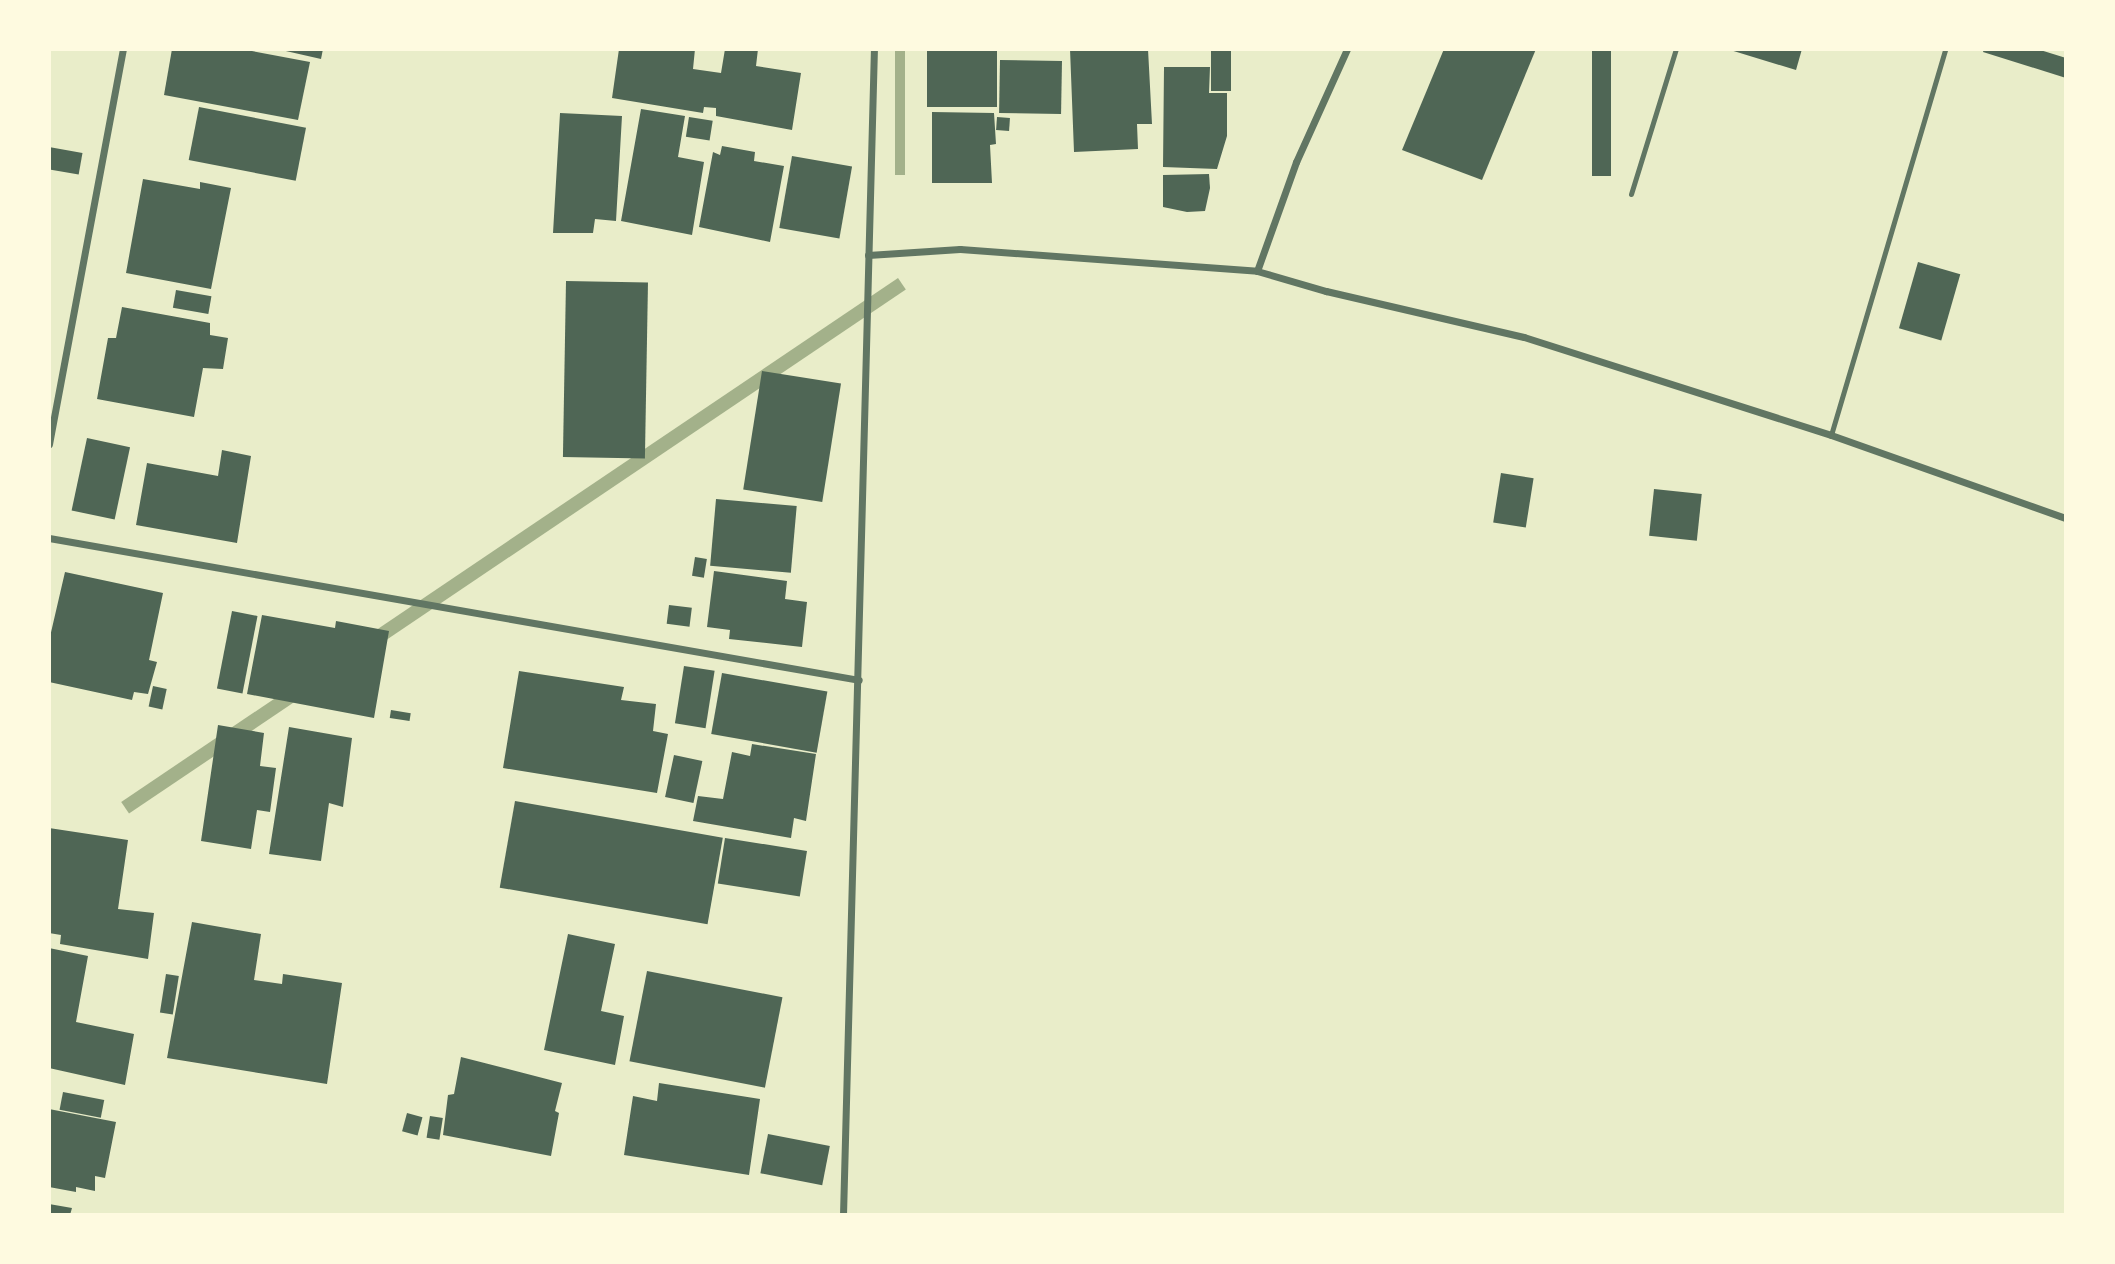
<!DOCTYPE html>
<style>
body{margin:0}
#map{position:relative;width:2115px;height:1264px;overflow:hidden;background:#e9edc9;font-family:Mulish,sans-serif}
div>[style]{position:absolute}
.water>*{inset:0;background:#a3b18a;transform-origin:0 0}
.building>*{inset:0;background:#4f6655;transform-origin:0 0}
.service>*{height:5px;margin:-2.5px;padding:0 2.5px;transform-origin:2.5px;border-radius:2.5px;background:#617663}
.minor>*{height:7px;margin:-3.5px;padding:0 3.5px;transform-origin:3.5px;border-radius:3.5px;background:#617663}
span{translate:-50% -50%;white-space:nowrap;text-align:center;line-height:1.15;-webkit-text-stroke:5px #fefae0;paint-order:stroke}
.frame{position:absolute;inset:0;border:51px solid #fefae0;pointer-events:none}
</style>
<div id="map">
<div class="water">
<div style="left:895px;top:49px;width:10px;height:126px"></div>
<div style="left:898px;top:278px;width:14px;height:937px;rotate:56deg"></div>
</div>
<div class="building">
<div style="clip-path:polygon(172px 49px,241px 49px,310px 62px,298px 120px,164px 95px)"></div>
<div style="clip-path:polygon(277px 49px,323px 49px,321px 59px)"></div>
<div style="clip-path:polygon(619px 49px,695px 49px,693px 69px,721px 73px,725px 49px,758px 49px,756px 66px,801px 73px,792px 130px,716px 116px,716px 108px,704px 107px,703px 113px,612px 98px)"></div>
<div style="left:927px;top:49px;width:70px;height:58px"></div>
<div style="clip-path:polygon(1070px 49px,1148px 49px,1152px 124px,1137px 124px,1138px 149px,1074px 152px)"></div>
<div style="left:1211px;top:49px;width:20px;height:42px"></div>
<div style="clip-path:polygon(1444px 49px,1536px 49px,1482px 180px,1402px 150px)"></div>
<div style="left:1592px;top:49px;width:19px;height:127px"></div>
<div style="clip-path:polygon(1727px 49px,1802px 49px,1796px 70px)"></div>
<div style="clip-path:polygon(1984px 49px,2037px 49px,2066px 58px,2066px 78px,1983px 52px)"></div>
<div style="left:1000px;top:60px;width:62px;height:53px;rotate:1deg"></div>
<div style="clip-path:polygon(1164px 67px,1210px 67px,1209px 93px,1227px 93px,1227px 136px,1217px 169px,1163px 167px)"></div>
<div style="left:199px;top:107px;width:109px;height:54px;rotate:11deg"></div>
<div style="clip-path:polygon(641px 109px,685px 116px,678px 157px,704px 162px,692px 235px,621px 221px)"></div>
<div style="clip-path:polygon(932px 112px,994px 113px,996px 144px,990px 145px,992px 183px,932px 183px)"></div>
<div style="clip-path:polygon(560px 113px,622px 116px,616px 221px,595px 219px,593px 233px,553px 233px)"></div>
<div style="left:689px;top:117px;width:24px;height:20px;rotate:9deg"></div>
<div style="left:997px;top:117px;width:13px;height:13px;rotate:4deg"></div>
<div style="clip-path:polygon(722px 146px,755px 152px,754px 161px,784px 166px,770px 242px,699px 227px,713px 152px,720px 155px)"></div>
<div style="left:49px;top:147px;width:34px;height:22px;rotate:10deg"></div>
<div style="left:792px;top:156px;width:61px;height:73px;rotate:10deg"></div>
<div style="clip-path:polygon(1209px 174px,1210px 188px,1205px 211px,1187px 212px,1163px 207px,1163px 175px)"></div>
<div style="clip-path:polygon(143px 179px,200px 189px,200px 182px,231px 188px,211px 289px,126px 273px)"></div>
<div style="left:1918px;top:262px;width:44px;height:69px;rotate:16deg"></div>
<div style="left:566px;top:281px;width:82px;height:176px;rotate:1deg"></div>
<div style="left:176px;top:290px;width:36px;height:18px;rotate:10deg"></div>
<div style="clip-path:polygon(122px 307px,210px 323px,210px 335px,228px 338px,223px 369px,203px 368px,194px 417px,97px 399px,108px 338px,116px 338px)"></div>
<div style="left:762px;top:371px;width:80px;height:120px;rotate:9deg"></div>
<div style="left:87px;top:438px;width:44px;height:74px;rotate:12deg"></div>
<div style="clip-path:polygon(222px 450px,251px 456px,237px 543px,136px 525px,147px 463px,218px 476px)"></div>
<div style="left:1501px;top:473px;width:33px;height:50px;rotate:9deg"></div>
<div style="left:1654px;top:489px;width:48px;height:47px;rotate:6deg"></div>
<div style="left:716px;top:499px;width:81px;height:67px;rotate:5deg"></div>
<div style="left:695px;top:557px;width:12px;height:19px;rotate:9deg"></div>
<div style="clip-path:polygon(714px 571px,787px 581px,785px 599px,807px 602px,802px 647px,729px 639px,730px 630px,707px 627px)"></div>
<div style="clip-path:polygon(65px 572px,163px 593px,149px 660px,157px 662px,148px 694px,134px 692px,132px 700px,49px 682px,49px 641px)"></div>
<div style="left:669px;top:605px;width:23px;height:19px;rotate:7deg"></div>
<div style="left:232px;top:611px;width:26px;height:79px;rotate:11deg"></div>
<div style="clip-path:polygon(262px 615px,335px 628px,336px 621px,389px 631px,374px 718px,247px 694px)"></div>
<div style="left:684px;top:666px;width:31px;height:58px;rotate:9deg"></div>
<div style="clip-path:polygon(519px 671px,624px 687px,621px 700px,656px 704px,653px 731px,668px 734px,657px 793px,503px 768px)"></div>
<div style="left:722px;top:673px;width:107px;height:62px;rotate:10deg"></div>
<div style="left:153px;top:686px;width:14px;height:21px;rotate:12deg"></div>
<div style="left:391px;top:710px;width:20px;height:8px;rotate:9deg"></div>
<div style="clip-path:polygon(218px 725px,264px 733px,260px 766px,276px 768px,270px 812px,257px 810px,251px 849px,201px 841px)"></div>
<div style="clip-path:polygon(289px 727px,352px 738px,343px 807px,329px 803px,321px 861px,269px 854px)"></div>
<div style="clip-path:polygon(752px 744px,816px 754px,806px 821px,794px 818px,791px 838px,693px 821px,698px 796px,723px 799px,732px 752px,750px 756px)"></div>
<div style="left:674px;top:755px;width:29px;height:43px;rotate:12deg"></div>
<div style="left:515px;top:801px;width:211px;height:88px;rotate:10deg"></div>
<div style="clip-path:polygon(49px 828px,128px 840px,118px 909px,154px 913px,148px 959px,60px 944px,61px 935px,49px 933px)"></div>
<div style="left:725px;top:838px;width:83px;height:46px;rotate:9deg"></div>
<div style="clip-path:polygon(192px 922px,261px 934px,254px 980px,282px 984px,283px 974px,342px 983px,327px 1084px,167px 1058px)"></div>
<div style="clip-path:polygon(568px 934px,615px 944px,601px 1011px,624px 1016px,615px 1065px,544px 1050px)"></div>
<div style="clip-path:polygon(49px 948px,88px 956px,76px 1022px,134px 1034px,125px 1085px,49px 1068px)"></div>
<div style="left:647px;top:971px;width:138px;height:92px;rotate:11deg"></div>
<div style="left:166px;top:974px;width:13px;height:39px;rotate:9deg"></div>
<div style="clip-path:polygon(461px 1057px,562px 1083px,555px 1111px,559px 1113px,551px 1156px,443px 1135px,448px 1095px,454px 1094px)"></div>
<div style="clip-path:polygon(659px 1083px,760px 1099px,749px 1175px,624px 1155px,633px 1096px,657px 1101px)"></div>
<div style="left:63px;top:1092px;width:42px;height:18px;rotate:11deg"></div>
<div style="clip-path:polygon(49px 1109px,116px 1122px,105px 1178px,95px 1176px,95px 1191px,76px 1187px,76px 1192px,49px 1187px)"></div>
<div style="left:407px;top:1113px;width:16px;height:19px;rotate:15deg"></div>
<div style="left:430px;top:1116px;width:13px;height:22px;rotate:9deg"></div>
<div style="left:768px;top:1134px;width:63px;height:40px;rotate:11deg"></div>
<div style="clip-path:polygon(49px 1204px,72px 1208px,70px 1215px,49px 1215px)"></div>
</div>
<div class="service">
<div style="left:1631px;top:194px;width:152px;rotate:-72.8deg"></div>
<div style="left:1831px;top:435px;width:402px;rotate:-73.5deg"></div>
</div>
<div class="minor">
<div style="left:868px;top:255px;width:92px;rotate:-3.7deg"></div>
<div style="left:960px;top:249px;width:298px;rotate:4.2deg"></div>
<div style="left:1257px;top:271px;width:116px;rotate:-70.3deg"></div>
<div style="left:1296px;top:162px;width:124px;rotate:-65.7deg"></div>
<div style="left:1257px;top:271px;width:72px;rotate:16.2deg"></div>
<div style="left:1326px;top:291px;width:203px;rotate:13.1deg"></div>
<div style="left:1524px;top:337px;width:322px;rotate:17.7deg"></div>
<div style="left:1831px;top:435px;width:249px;rotate:19.5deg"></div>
<div style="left:49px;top:444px;width:402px;rotate:-79.4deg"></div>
<div style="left:49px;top:538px;width:822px;rotate:9.94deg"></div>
<div style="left:843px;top:1215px;width:1166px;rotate:-88.48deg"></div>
</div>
<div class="frame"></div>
</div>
